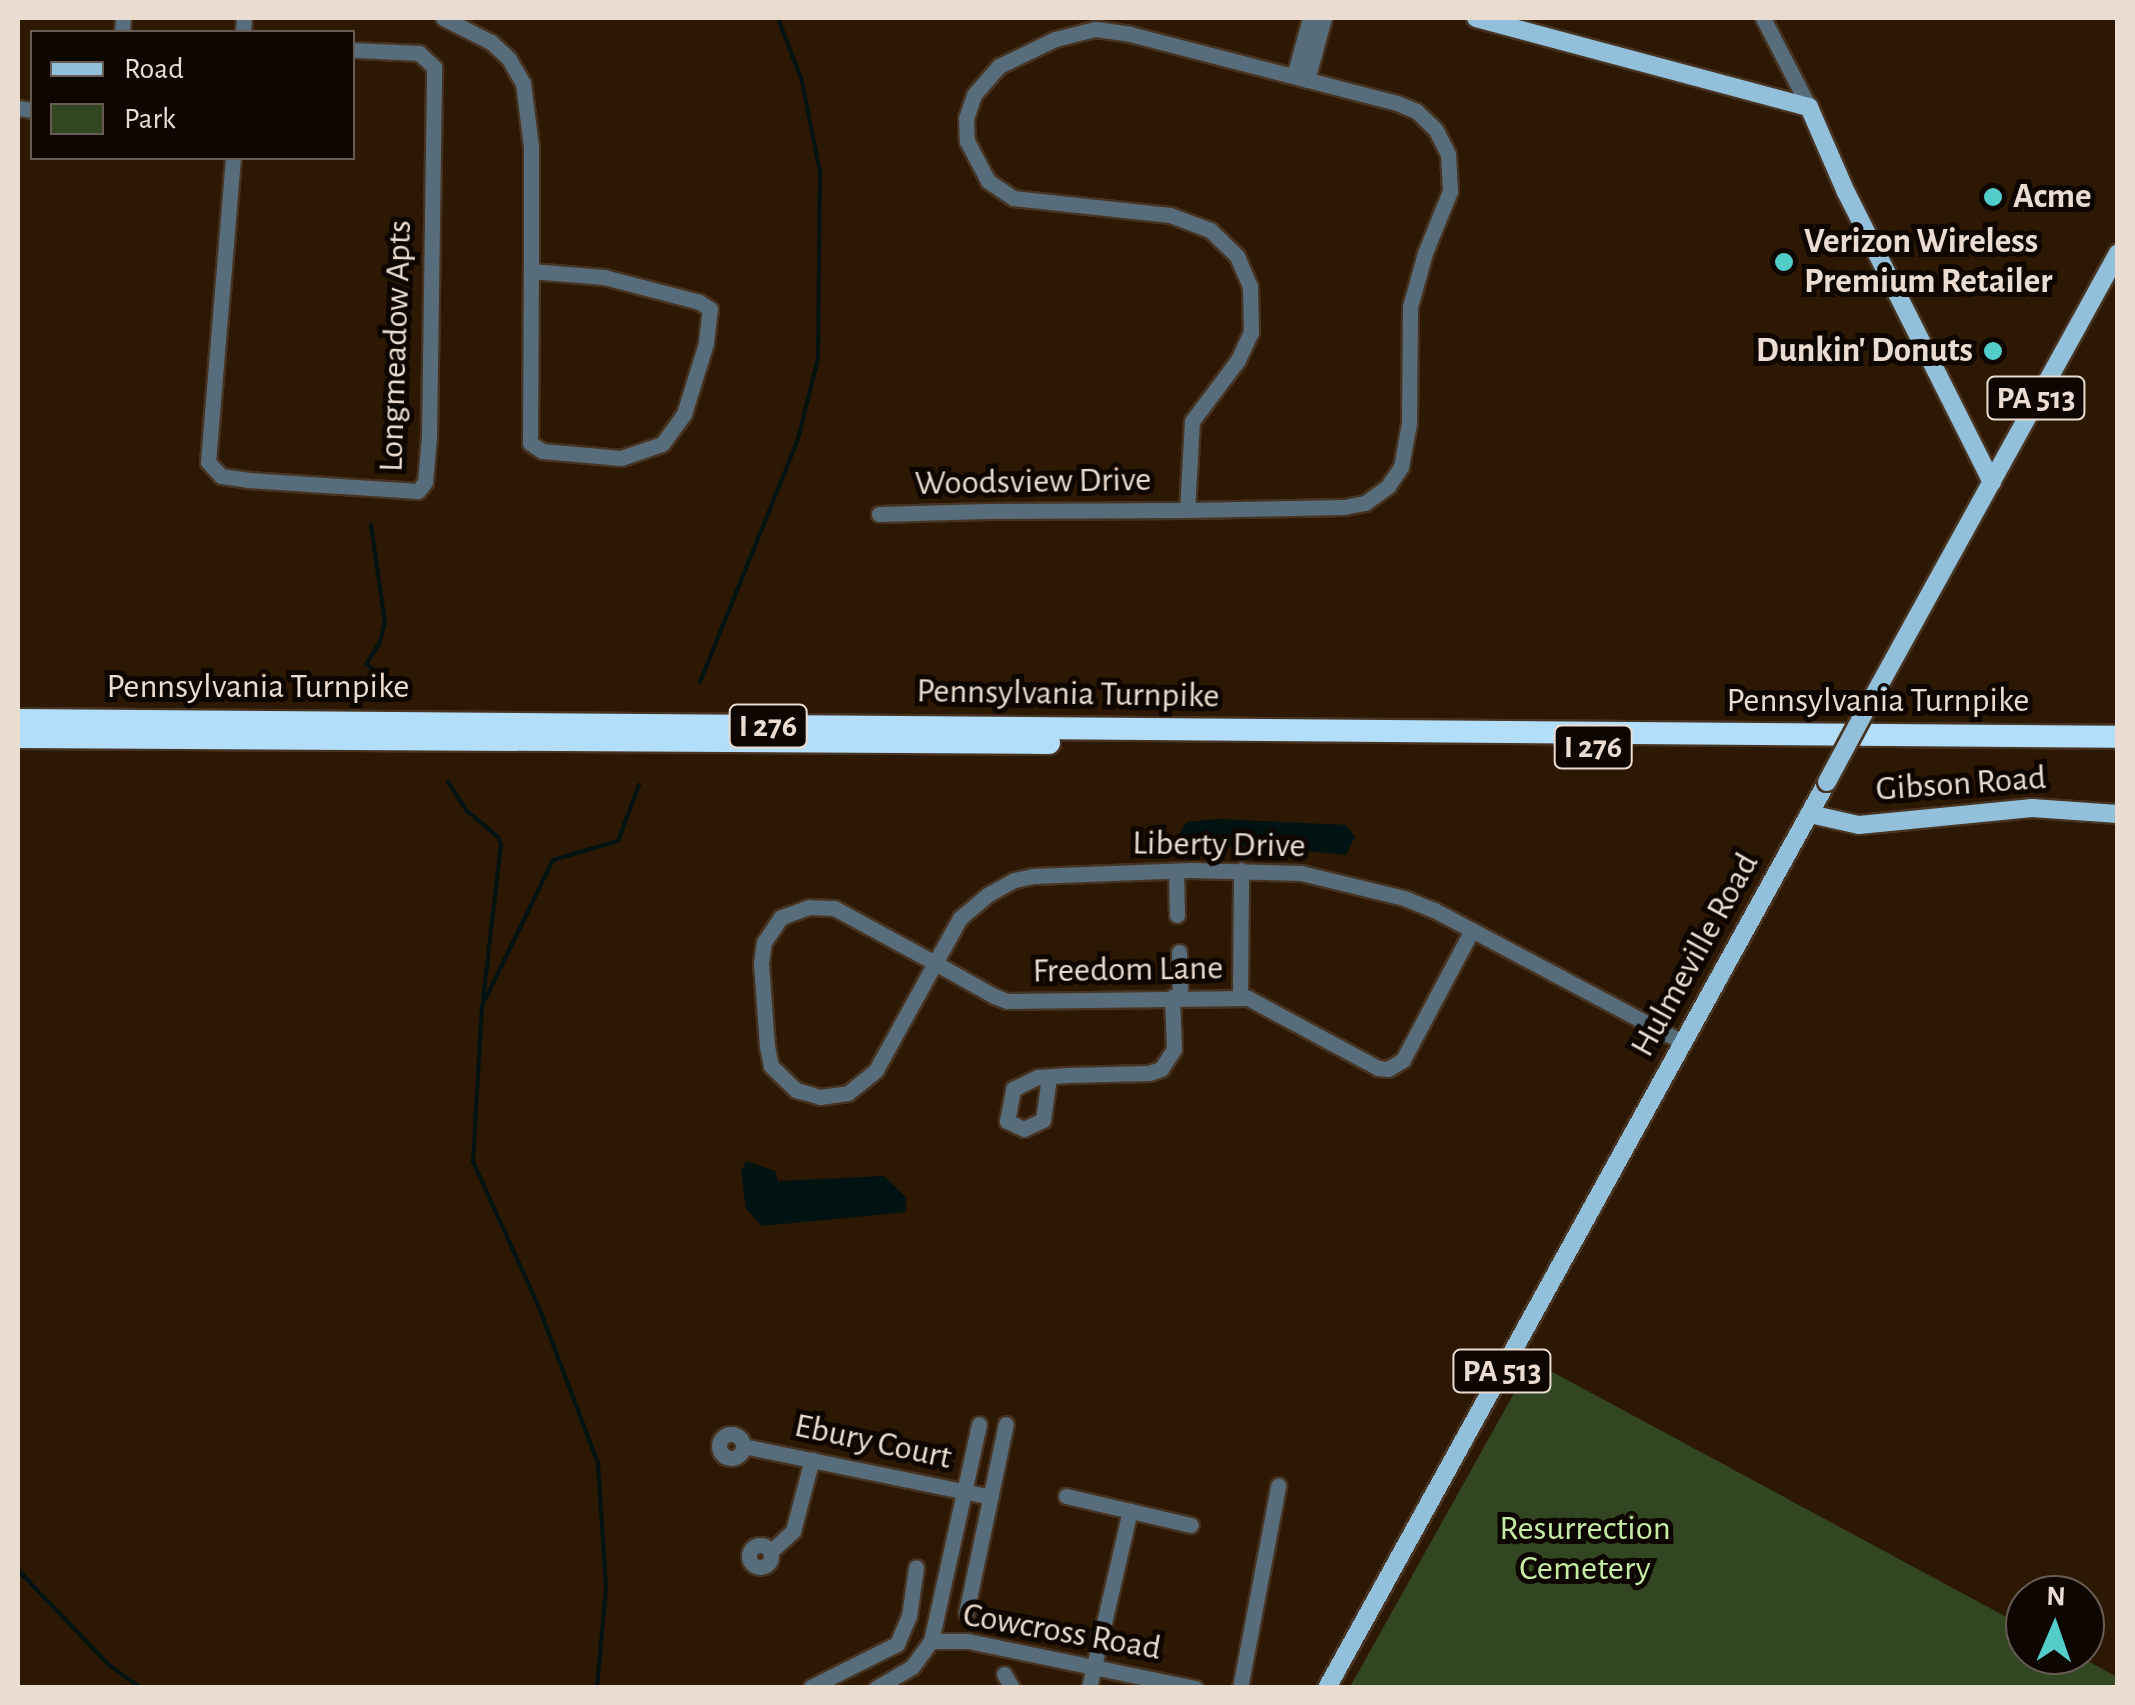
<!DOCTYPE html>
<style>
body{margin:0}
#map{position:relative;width:2135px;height:1705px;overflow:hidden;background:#2d1804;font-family:"Alegreya Sans",sans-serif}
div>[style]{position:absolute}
.green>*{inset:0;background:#334622}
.water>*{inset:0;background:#001313}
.stream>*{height:4px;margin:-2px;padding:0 2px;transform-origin:2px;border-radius:2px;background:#001313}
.roads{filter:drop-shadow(2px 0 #473321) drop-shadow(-2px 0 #473321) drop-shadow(0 2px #473321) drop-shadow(0 -2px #473321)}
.minor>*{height:15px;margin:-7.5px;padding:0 7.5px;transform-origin:7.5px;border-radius:7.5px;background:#586d7b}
.minor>.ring{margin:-7.5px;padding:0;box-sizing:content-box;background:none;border:15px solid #586d7b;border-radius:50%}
.major>*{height:18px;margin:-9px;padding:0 9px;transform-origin:9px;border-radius:9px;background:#92bfda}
.highway>*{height:22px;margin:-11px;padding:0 11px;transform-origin:11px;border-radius:11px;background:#b3def9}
.bridges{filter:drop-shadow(2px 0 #473321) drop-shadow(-2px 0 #473321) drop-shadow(0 2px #473321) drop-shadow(0 -2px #473321)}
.major-bridge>*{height:18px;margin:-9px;padding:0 9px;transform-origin:9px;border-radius:9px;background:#92bfda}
.dots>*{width:28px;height:28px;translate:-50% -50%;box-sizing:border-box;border:5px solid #0e0601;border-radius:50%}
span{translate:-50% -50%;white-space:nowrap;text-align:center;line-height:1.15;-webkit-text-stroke:10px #0e0601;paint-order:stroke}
.shield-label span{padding:2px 8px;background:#0e0601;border:2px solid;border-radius:8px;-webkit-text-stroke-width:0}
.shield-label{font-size:32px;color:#eadcd0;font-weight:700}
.poi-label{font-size:35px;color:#eadcd0;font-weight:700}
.left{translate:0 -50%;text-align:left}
.right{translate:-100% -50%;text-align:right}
.street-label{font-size:35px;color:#eadcd0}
.park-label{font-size:35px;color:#c5eca5}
.frame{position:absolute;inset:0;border:20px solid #eadcd0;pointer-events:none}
.legend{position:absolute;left:30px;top:30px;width:325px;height:130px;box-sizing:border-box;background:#0e0601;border:2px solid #665c54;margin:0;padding:12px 18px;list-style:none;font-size:30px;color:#eadcd0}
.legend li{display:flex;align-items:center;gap:20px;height:50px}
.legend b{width:50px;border:2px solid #665c54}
.north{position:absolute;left:2005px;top:1575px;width:100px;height:100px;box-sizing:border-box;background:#0e0601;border:2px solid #665c54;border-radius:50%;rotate:2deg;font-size:28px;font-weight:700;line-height:40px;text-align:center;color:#eadcd0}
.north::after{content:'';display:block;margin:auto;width:35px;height:45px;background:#53cdc9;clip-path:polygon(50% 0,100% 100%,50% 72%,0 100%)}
</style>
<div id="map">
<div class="green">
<div style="clip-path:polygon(1532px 1361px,2025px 1627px,2025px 1655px,2077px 1655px,2117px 1677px,2117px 1687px,1350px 1687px)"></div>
</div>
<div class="water">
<div style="clip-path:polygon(1218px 819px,1346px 825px,1355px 837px,1346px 855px,1260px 846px,1188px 847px,1176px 838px,1187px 822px)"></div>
<div style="clip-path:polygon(746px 1161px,775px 1171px,778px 1181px,884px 1176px,906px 1197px,906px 1212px,762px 1226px,746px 1209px,741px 1172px)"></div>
</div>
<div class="stream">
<div style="left:371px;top:525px;width:99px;rotate:81.9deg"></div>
<div style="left:385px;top:623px;width:20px;rotate:105deg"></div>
<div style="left:380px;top:642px;width:26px;rotate:122deg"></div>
<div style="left:366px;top:664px;width:24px;rotate:36deg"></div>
<div style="left:700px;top:682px;width:262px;rotate:-68deg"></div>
<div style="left:798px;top:439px;width:83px;rotate:-76.1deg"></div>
<div style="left:818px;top:358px;width:186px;rotate:-89.4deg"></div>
<div style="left:820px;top:172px;width:93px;rotate:-101.2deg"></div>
<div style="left:802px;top:81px;width:67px;rotate:-110.9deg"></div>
<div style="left:448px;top:782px;width:33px;rotate:57deg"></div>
<div style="left:466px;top:810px;width:42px;rotate:40.2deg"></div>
<div style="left:498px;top:837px;width:8px;rotate:67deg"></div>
<div style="left:501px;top:844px;width:157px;rotate:96.6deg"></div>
<div style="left:18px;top:1570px;width:132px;rotate:46.2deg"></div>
<div style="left:109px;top:1665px;width:39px;rotate:36deg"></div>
<div style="left:597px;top:1688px;width:101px;rotate:-84.9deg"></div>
<div style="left:606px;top:1587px;width:124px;rotate:-93.7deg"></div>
<div style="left:598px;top:1463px;width:169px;rotate:-110.8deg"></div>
<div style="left:538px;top:1305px;width:157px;rotate:-114.4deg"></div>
<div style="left:473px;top:1162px;width:156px;rotate:-86.7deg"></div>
<div style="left:482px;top:1006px;width:162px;rotate:-64.1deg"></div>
<div style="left:553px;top:860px;width:68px;rotate:-16.3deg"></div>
<div style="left:618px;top:841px;width:60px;rotate:-69.4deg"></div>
</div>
<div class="roads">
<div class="minor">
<div style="left:443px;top:18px;width:54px;rotate:26.6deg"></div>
<div style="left:491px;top:42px;width:25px;rotate:43deg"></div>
<div style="left:509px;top:59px;width:28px;rotate:60deg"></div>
<div style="left:523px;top:83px;width:64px;rotate:82.8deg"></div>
<div style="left:531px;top:146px;width:125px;rotate:90deg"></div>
<div style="left:1763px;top:18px;width:100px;rotate:62.7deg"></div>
<div style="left:122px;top:32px;width:14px;rotate:-86deg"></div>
<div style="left:243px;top:32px;width:14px;rotate:-86deg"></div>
<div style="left:1294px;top:76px;width:60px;rotate:-74.6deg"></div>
<div style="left:1307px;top:80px;width:64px;rotate:-74.7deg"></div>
<div style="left:18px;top:108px;width:14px;rotate:8deg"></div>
<div style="left:233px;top:158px;width:305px;rotate:94.7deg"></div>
<div style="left:208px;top:462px;width:19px;rotate:47deg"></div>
<div style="left:221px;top:476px;width:27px;rotate:8deg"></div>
<div style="left:248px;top:480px;width:170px;rotate:3.7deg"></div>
<div style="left:418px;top:491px;width:11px;rotate:-52deg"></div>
<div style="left:425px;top:482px;width:45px;rotate:-84.9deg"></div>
<div style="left:429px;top:437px;width:370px;rotate:-89.2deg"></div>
<div style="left:434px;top:67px;width:21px;rotate:-137deg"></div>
<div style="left:419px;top:53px;width:67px;rotate:-177.4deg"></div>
<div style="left:531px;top:271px;width:73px;rotate:4.7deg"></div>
<div style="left:604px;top:277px;width:98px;rotate:14.7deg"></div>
<div style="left:699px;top:302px;width:13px;rotate:32deg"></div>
<div style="left:710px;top:309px;width:34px;rotate:97deg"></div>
<div style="left:706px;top:343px;width:74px;rotate:107.2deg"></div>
<div style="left:684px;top:414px;width:37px;rotate:126deg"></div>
<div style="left:662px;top:444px;width:43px;rotate:161.1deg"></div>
<div style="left:621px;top:458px;width:79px;rotate:-174.9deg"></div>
<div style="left:542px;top:451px;width:14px;rotate:-146deg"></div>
<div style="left:530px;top:443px;width:172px;rotate:-89.7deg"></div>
<div style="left:879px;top:514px;width:109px;rotate:-1.6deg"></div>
<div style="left:988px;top:511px;width:199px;rotate:-0.3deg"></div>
<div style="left:1187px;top:510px;width:157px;rotate:-1.1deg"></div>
<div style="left:1344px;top:507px;width:21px;rotate:-11deg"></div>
<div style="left:1365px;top:503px;width:29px;rotate:-36deg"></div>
<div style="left:1388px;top:486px;width:23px;rotate:-56deg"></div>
<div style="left:1401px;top:467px;width:45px;rotate:-79.7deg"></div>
<div style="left:1409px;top:423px;width:116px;rotate:-89.5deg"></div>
<div style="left:1410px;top:307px;width:56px;rotate:-74.5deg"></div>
<div style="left:1425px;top:253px;width:67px;rotate:-68deg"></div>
<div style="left:1450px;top:191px;width:37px;rotate:-93deg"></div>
<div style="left:1448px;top:154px;width:27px;rotate:-117deg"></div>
<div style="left:1436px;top:130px;width:28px;rotate:-136deg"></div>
<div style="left:1416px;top:111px;width:21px;rotate:-157deg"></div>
<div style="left:1397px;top:103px;width:275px;rotate:-165.5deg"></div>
<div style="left:1131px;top:34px;width:36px;rotate:-172deg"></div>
<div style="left:1095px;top:29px;width:41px;rotate:166deg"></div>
<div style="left:1055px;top:39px;width:62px;rotate:154.3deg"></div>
<div style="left:999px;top:66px;width:38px;rotate:131deg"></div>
<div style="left:974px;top:95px;width:24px;rotate:109deg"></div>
<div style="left:966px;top:118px;width:23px;rotate:88deg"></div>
<div style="left:967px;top:141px;width:45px;rotate:62.3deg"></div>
<div style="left:988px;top:181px;width:30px;rotate:34deg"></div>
<div style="left:1013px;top:198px;width:158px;rotate:6.2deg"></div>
<div style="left:1170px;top:215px;width:43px;rotate:20.6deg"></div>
<div style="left:1210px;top:230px;width:37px;rotate:44deg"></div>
<div style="left:1237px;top:256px;width:33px;rotate:67deg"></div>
<div style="left:1250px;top:286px;width:46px;rotate:88.8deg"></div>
<div style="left:1251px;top:332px;width:31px;rotate:115deg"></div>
<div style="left:1238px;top:360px;width:76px;rotate:127deg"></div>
<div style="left:1192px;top:421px;width:89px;rotate:93.2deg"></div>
<div style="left:1176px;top:871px;width:44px;rotate:88.7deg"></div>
<div style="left:1472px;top:930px;width:147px;rotate:118deg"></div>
<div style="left:1403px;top:1060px;width:17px;rotate:149deg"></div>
<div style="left:1388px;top:1069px;width:10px;rotate:-174deg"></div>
<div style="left:1378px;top:1068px;width:148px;rotate:-151.7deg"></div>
<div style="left:1248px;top:998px;width:241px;rotate:179.3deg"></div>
<div style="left:1007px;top:1001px;width:14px;rotate:-159deg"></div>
<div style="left:994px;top:996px;width:68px;rotate:-150.8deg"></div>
<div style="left:935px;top:963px;width:115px;rotate:-151.4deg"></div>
<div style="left:834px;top:908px;width:25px;rotate:-178deg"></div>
<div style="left:809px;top:907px;width:30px;rotate:160deg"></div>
<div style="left:781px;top:917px;width:30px;rotate:124deg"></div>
<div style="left:764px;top:942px;width:21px;rotate:98deg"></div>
<div style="left:761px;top:963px;width:83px;rotate:85.9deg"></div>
<div style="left:767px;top:1046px;width:20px;rotate:79deg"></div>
<div style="left:771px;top:1066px;width:35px;rotate:44deg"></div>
<div style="left:796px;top:1090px;width:25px;rotate:16deg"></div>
<div style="left:820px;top:1097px;width:28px;rotate:-8deg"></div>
<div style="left:848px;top:1093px;width:36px;rotate:-39deg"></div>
<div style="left:876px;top:1070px;width:122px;rotate:-61.1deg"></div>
<div style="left:935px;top:963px;width:51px;rotate:-60.9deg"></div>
<div style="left:960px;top:918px;width:35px;rotate:-40deg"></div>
<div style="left:987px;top:895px;width:31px;rotate:-29deg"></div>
<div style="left:1014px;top:880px;width:19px;rotate:-12deg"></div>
<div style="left:1033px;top:876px;width:158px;rotate:-2.2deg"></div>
<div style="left:1191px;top:870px;width:110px;rotate:1.6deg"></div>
<div style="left:1301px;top:873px;width:106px;rotate:13.6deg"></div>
<div style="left:1404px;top:898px;width:32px;rotate:22deg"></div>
<div style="left:1434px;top:910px;width:283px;rotate:28deg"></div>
<div style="left:1179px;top:952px;width:45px;rotate:88.7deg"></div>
<div style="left:1240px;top:997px;width:127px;rotate:-89.5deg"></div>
<div style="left:1049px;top:1077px;width:43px;rotate:97.9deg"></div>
<div style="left:1043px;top:1120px;width:21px;rotate:155deg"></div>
<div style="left:1024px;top:1129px;width:19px;rotate:-155deg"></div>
<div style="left:1007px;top:1121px;width:33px;rotate:-79deg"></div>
<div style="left:1013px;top:1089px;width:28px;rotate:-26deg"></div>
<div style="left:1038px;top:1077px;width:30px;rotate:-4deg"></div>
<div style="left:1068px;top:1075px;width:81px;rotate:-1.4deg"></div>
<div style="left:1149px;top:1073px;width:13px;rotate:-18deg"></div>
<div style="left:1161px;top:1069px;width:24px;rotate:-57deg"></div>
<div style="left:1174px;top:1049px;width:52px;rotate:-92.2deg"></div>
<div class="ring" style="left:719px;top:1434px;width:9px;height:9px"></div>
<div style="left:743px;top:1446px;width:253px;rotate:11.6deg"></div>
<div style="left:1066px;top:1496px;width:128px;rotate:13.1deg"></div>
<div class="ring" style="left:749px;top:1545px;width:7px;height:7px"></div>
<div style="left:771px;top:1551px;width:30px;rotate:-42deg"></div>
<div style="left:793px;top:1531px;width:74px;rotate:-75.2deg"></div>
<div style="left:966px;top:1613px;width:193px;rotate:-78.1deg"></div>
<div style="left:931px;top:1641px;width:222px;rotate:-77.5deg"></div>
<div style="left:1004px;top:1674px;width:16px;rotate:60deg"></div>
<div style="left:811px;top:1687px;width:96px;rotate:-26.6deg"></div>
<div style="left:897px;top:1644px;width:30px;rotate:-67deg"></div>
<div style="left:909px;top:1616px;width:49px;rotate:-81.7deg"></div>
<div style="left:876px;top:1688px;width:42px;rotate:-30.3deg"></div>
<div style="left:912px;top:1667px;width:32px;rotate:-54deg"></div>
<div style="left:931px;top:1641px;width:37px"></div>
<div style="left:968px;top:1641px;width:232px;rotate:11.7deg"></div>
<div style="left:1089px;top:1688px;width:182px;rotate:-77deg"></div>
<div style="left:1240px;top:1688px;width:206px;rotate:-79.3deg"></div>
</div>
<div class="major">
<div style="left:1476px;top:18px;width:345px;rotate:15deg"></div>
<div style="left:1809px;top:107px;width:93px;rotate:66.5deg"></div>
<div style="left:1846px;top:192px;width:325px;rotate:63.3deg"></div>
<div style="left:1864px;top:713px;width:525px;rotate:-61.09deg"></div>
<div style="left:1810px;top:814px;width:50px;rotate:12.7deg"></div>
<div style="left:1859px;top:825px;width:174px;rotate:-5.6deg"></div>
<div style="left:2032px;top:808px;width:86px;rotate:4deg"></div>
<div style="left:1327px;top:1688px;width:1035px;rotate:-61.11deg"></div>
</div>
<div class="highway">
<div style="left:18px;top:720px;width:2100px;rotate:0.46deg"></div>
<div style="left:18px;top:737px;width:1031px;rotate:0.33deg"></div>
</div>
</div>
<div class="bridges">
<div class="major-bridge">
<div style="left:1827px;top:782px;width:78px;rotate:-61.8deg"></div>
</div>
</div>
<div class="dots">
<div style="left:1993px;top:197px;background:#53cdc9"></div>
<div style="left:1784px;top:262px;background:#53cdc9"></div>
<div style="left:1993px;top:351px;background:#53cdc9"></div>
</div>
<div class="shield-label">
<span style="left:2036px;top:398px">PA 513</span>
<span style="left:768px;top:726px">I 276</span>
<span style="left:1593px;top:747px">I 276</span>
<span style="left:1502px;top:1371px">PA 513</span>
</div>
<div class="poi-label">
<span class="left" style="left:2013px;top:197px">Acme</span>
<span class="left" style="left:1804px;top:262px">Verizon Wireless<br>Premium Retailer</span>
<span class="right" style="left:1973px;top:351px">Dunkin' Donuts</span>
</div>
<div class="street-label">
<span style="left:396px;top:346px;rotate:-88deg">Longmeadow Apts</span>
<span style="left:1033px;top:482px;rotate:-1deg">Woodsview Drive</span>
<span style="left:258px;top:687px">Pennsylvania Turnpike</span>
<span style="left:1068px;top:694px;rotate:1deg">Pennsylvania Turnpike</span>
<span style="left:1878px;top:701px">Pennsylvania Turnpike</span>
<span style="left:1961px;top:784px;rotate:-4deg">Gibson Road</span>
<span style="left:1219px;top:845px;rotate:1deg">Liberty Drive</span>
<span style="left:1695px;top:955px;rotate:-61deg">Hulmeville Road</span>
<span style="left:1128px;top:970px;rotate:-1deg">Freedom Lane</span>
<span style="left:873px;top:1442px;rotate:12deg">Ebury Court</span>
<span style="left:1062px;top:1632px;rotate:10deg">Cowcross Road</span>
</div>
<div class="park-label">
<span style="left:1585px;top:1549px">Resurrection<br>Cemetery</span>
</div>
<div class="frame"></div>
<ul class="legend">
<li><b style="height:12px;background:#92bfda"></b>Road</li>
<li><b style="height:28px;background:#334622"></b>Park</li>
</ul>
<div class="north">N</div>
</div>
